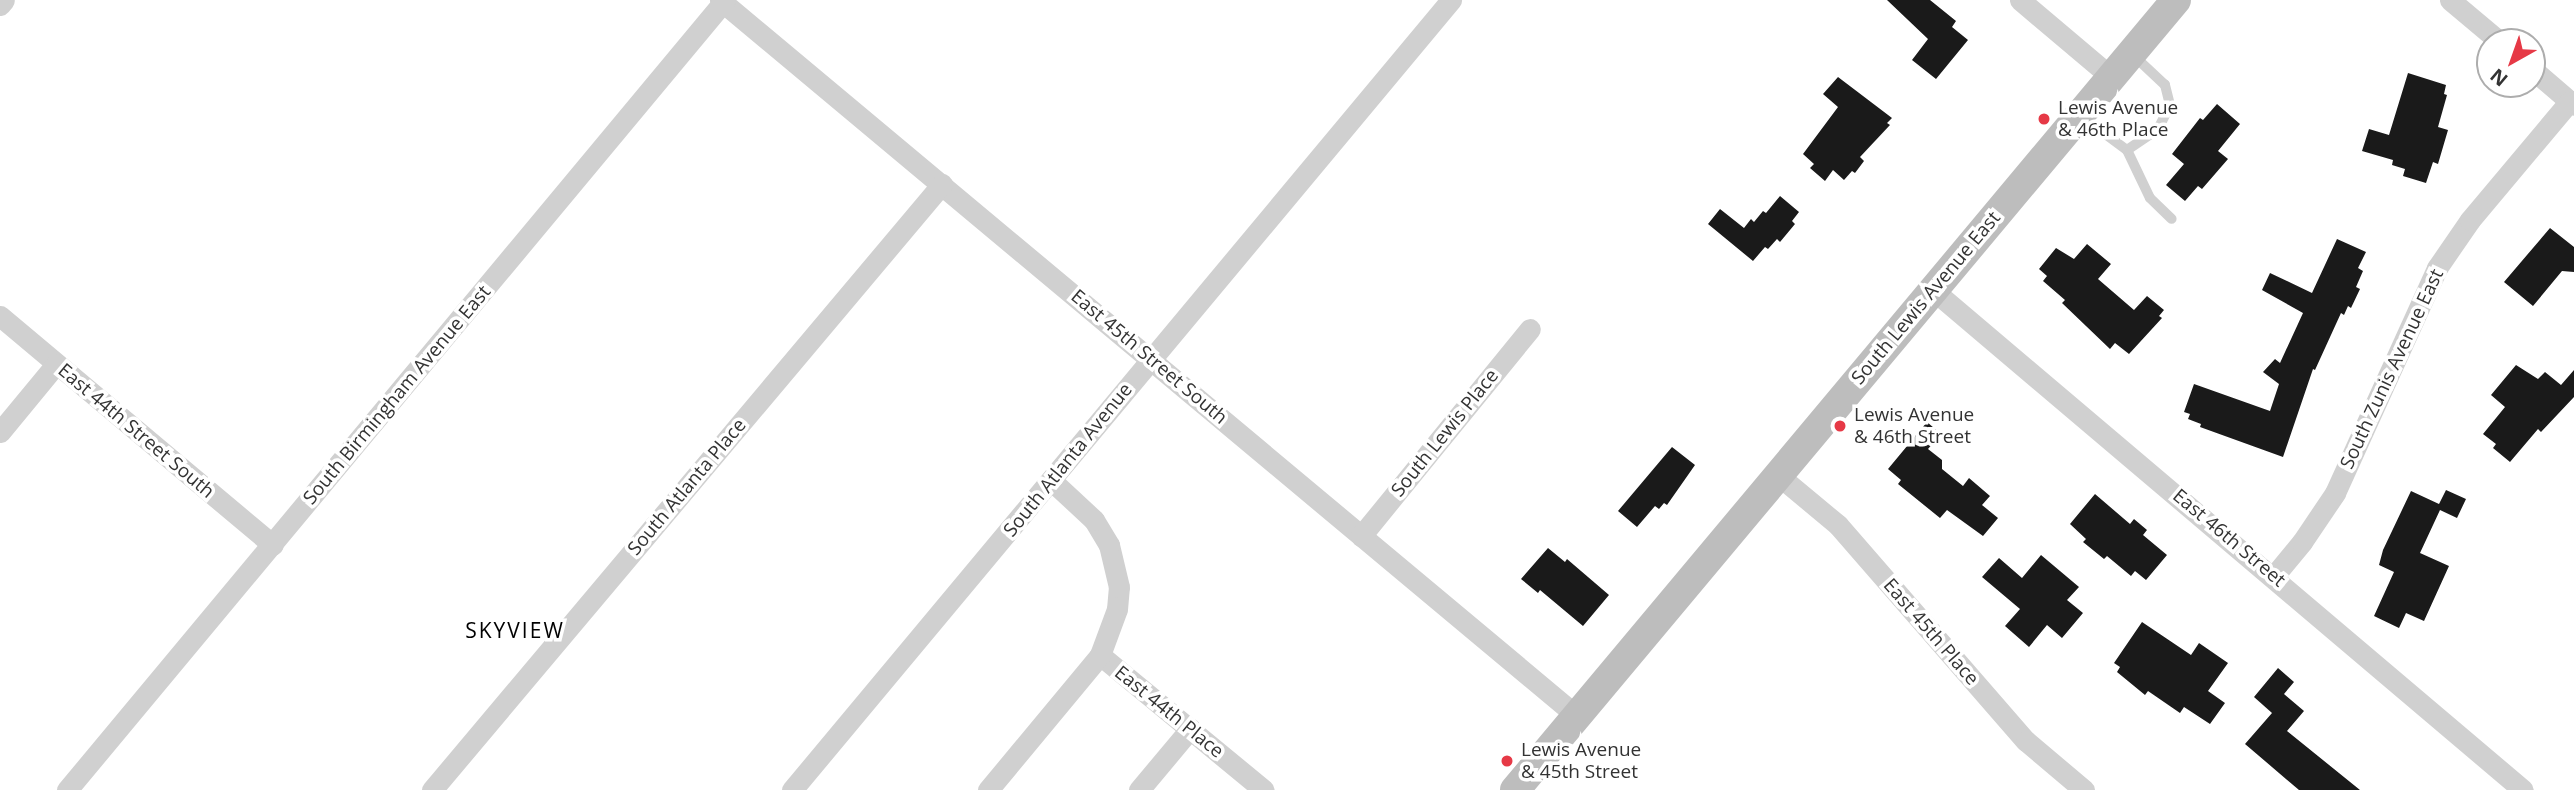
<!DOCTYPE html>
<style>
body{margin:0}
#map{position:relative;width:2574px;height:790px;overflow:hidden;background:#fff;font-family:"Open Sans",sans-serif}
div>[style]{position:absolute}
.building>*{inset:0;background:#1a1a1a}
.lane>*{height:10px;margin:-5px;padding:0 5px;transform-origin:5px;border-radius:5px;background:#d0d0d0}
.street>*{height:21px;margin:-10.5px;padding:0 10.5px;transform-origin:10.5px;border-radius:10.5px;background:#d0d0d0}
.secondary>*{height:30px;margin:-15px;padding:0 15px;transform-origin:15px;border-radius:15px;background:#bdbdbd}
.dots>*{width:19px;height:19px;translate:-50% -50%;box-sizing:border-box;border:4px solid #fff;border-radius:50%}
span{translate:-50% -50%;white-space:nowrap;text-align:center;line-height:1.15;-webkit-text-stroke:7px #fff;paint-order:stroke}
.poi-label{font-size:19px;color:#333}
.left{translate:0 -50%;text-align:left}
.street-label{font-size:19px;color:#333}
.neighbourhood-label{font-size:21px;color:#000;letter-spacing:2px}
.north{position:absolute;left:2476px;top:28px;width:70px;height:70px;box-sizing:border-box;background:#fff;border:2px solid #adadad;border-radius:50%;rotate:220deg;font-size:19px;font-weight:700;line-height:28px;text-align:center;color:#333}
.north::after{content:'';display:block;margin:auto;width:24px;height:32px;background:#e63946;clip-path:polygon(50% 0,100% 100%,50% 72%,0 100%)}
</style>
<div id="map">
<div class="building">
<div style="clip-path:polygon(1887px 0,1930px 0,1956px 21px,1952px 27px,1968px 40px,1936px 79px,1912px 60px,1928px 39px)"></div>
<div style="clip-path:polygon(2408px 73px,2446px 85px,2444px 94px,2447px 95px,2438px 127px,2448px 130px,2438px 164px,2433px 162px,2426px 183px,2403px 176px,2405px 169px,2392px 165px,2393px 160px,2362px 151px,2369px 129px,2389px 135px)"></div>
<div style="clip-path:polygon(1838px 77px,1892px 118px,1887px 123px,1890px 125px,1860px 157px,1864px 161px,1855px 173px,1852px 171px,1844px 180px,1833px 170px,1825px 181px,1810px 168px,1814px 164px,1803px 154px,1838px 107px,1823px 94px)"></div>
<div style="clip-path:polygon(2217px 104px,2240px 124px,2218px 151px,2228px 159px,2202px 189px,2198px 186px,2185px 201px,2166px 185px,2184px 164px,2172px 154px,2200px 118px,2203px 120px)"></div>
<div style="clip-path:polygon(1780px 196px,1799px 212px,1792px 221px,1795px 224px,1780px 242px,1777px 239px,1768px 249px,1765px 247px,1753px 261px,1708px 224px,1720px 209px,1744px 228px,1751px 219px,1754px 222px,1763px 211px,1766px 213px)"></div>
<div style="clip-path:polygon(2550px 228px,2574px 247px,2574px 272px,2562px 271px,2533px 306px,2504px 282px)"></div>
<div style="clip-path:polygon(2337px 239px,2366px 252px,2358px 268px,2363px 271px,2356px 287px,2360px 289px,2351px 308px,2348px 306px,2344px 315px,2341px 313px,2315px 370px,2313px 369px,2283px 457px,2200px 427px,2201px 424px,2188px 419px,2190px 414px,2184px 412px,2194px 384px,2270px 411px,2279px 384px,2263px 372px,2275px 359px,2280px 363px,2303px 313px,2262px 290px,2270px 273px,2312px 293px)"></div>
<div style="clip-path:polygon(2087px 244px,2111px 264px,2098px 279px,2134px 310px,2147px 296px,2164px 310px,2159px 316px,2162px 318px,2129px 354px,2115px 343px,2110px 349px,2062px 303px,2065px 300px,2043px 281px,2047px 276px,2039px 269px,2056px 248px,2074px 259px)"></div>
<div style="clip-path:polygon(2516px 365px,2538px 379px,2545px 372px,2561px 385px,2574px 370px,2574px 397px,2541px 432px,2538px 429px,2510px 462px,2493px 448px,2496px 444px,2483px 434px,2505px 407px,2491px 395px)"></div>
<div style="clip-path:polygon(1927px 422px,1941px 434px,1928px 449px,1942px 460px,1942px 469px,1963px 486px,1969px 478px,1990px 496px,1982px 505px,1998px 518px,1983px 536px,1947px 510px,1940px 518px,1898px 484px,1901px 480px,1888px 469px)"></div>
<div style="clip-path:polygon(1672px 447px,1695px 465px,1667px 505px,1664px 503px,1659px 509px,1655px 506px,1637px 527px,1618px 511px)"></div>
<div style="clip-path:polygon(2446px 490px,2466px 499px,2457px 518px,2440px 510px,2420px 553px,2449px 566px,2424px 621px,2406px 613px,2399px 628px,2374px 616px,2394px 572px,2379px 565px,2383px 550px,2411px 491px,2439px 504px)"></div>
<div style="clip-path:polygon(2095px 494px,2130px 524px,2134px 519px,2147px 530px,2143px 535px,2167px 555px,2146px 580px,2135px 571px,2131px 576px,2107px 556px,2104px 559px,2083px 542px,2086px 539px,2070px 524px)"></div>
<div style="clip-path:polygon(1548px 548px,1565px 562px,1567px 559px,1609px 595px,1583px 626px,1540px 590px,1538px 593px,1521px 579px)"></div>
<div style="clip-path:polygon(2041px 555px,2079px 587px,2067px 600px,2083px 613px,2062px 638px,2047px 625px,2029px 647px,2005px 626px,2020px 609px,1982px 577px,1999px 558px,2022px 578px)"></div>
<div style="clip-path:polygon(2142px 622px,2191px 655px,2199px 643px,2228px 663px,2208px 691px,2225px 703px,2210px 724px,2184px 707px,2180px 713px,2148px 691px,2145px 695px,2117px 672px,2120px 667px,2114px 663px)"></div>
<div style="clip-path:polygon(2278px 668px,2294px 682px,2284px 694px,2304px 711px,2287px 731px,2360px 790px,2299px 790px,2245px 744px,2272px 713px,2254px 697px)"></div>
</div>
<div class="lane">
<div style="left:2081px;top:116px;width:57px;rotate:36.5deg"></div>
<div style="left:2127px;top:150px;width:53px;rotate:64.4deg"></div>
<div style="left:2150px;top:198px;width:30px;rotate:44deg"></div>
<div style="left:2127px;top:150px;width:37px;rotate:-34deg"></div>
<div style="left:2158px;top:129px;width:27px;rotate:-63deg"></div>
<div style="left:2170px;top:105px;width:21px;rotate:-104deg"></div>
<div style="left:2165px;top:85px;width:44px;rotate:-136.8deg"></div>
</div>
<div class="street">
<div style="left:720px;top:0;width:1117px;rotate:39.88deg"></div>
<div style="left:2020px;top:0;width:119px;rotate:40.2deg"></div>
<div style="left:2450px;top:0;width:65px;rotate:40deg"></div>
<div style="left:0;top:5px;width:6px;rotate:-51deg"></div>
<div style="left:2532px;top:69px;width:55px;rotate:40.6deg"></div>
<div style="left:1933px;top:290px;width:773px;rotate:40.28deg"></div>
<div style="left:0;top:316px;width:356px;rotate:40deg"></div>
<div style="left:0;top:432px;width:88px;rotate:-50.5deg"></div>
<div style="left:1778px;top:475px;width:78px;rotate:39.8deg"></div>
<div style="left:1838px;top:525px;width:286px;rotate:49deg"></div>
<div style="left:2026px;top:741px;width:76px;rotate:40.2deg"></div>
<div style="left:1361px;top:536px;width:267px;rotate:-50.8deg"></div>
<div style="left:2274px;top:576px;width:44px;rotate:-50.5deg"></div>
<div style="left:2302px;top:542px;width:59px;rotate:-56deg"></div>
<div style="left:2335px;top:493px;width:247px;rotate:-65.6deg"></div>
<div style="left:2437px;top:268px;width:58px;rotate:-55.5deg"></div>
<div style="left:2470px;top:220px;width:155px;rotate:-50deg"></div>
<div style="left:1100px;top:655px;width:212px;rotate:39.5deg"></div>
<div style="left:67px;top:790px;width:1028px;rotate:-50.21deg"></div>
<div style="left:432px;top:790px;width:792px;rotate:-49.92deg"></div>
<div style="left:792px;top:790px;width:1029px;rotate:-50.17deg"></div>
<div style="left:988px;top:790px;width:175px;rotate:-50.3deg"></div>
<div style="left:1100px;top:655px;width:49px;rotate:-69.7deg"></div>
<div style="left:1117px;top:609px;width:22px;rotate:-85deg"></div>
<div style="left:1119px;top:587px;width:43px;rotate:-103.4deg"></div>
<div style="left:1109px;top:545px;width:29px;rotate:-121deg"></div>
<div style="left:1094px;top:520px;width:57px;rotate:-137.1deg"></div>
<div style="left:1139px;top:790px;width:80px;rotate:-50.1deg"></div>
</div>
<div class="secondary">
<div style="left:1515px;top:790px;width:1030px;rotate:-50.08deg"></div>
</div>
<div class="dots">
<div style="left:2044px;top:119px;background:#e63946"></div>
<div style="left:1840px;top:426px;background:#e63946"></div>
<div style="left:1507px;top:761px;background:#e63946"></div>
</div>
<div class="poi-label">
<span class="left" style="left:2058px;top:119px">Lewis Avenue<br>&amp; 46th Place</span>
<span class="left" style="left:1854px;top:426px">Lewis Avenue<br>&amp; 46th Street</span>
<span class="left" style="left:1521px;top:761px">Lewis Avenue<br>&amp; 45th Street</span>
</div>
<div class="street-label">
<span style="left:1926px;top:298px;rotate:-50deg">South Lewis Avenue East</span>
<span style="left:1149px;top:357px;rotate:40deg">East 45th Street South</span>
<span style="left:2392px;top:369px;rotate:-65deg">South Zunis Avenue East</span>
<span style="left:397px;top:395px;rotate:-50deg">South Birmingham Avenue East</span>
<span style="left:136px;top:431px;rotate:40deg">East 44th Street South</span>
<span style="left:1445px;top:433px;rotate:-51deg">South Lewis Place</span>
<span style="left:1068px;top:460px;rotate:-51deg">South Atlanta Avenue</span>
<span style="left:687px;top:487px;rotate:-50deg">South Atlanta Place</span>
<span style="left:2229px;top:538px;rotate:40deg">East 46th Street</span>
<span style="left:1931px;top:632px;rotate:49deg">East 45th Place</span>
<span style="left:1169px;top:712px;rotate:39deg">East 44th Place</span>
</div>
<div class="neighbourhood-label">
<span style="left:515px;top:630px">SKYVIEW</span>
</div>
<div class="north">N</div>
</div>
